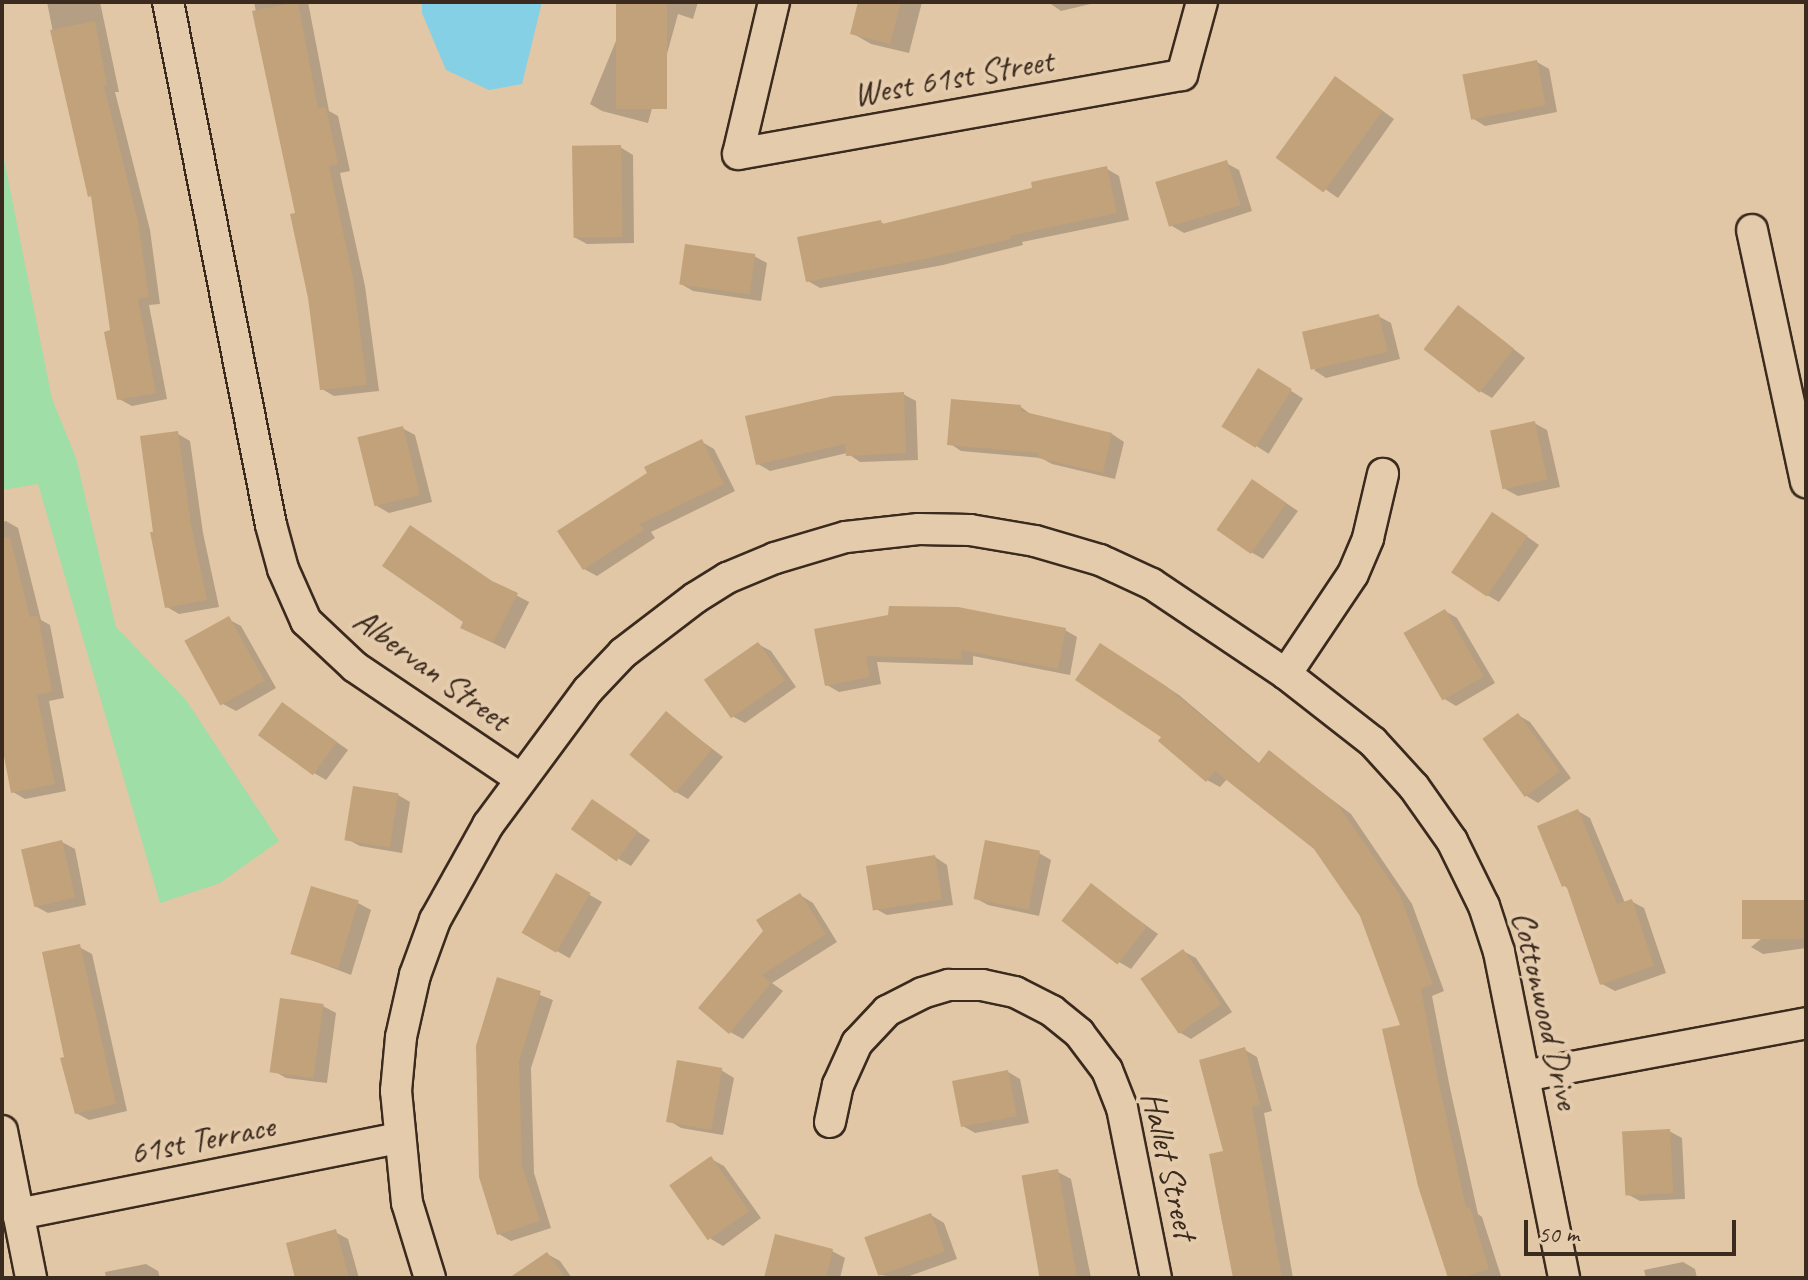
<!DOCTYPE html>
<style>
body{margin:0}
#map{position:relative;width:1808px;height:1280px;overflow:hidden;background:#e1c7a5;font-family:Caveat,sans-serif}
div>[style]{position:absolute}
.green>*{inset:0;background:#9fdea6}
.water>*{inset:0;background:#85d0e4}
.shadow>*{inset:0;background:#0003;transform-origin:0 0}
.building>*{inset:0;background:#c1a27a;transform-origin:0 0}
.roads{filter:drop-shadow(2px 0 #3b2a1e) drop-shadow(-2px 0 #3b2a1e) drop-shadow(0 2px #3b2a1e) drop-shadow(0 -2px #3b2a1e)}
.street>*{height:30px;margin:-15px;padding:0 15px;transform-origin:15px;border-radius:15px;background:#e4cbac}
span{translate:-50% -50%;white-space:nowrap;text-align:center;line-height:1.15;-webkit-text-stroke:8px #e4cbac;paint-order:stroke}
.street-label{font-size:34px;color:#3b2a1e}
.frame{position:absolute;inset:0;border:4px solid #3b2a1e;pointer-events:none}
.scale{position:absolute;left:1524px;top:1220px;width:212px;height:36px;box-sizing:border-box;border:4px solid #3b2a1e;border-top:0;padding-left:10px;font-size:24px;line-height:28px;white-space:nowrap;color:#3b2a1e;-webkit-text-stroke:6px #e4cbac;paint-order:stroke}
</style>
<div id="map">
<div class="green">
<div style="clip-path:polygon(2px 149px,52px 399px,76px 458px,116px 627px,186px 700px,279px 841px,220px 883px,160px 903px,38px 484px,2px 490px)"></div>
</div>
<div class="water">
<div style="clip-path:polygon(422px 2px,542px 2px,522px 84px,489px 90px,446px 70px,422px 13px)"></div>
</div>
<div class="shadow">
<div style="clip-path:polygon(47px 2px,100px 2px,119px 92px,115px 92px,150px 230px,160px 304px,149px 305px,167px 399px,132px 406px,119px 399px,94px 198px,90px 195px,65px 93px)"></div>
<div style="clip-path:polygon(254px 2px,308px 2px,329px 111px,338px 116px,350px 171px,340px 173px,365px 286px,379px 391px,334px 396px,322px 389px,297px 215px)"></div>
<div style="clip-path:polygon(632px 2px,698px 2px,693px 19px,678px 14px,648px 123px,602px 111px,590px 104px)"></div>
<div style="clip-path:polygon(860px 2px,922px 2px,909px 53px,871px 44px,852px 33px)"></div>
<div style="clip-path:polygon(1048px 2px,1099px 2px,1061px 11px)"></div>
<div style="clip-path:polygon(1537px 62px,1549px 69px,1557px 112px,1485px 126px,1472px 118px)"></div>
<div style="clip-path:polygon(1348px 86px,1394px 119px,1338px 198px,1279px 157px)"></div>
<div style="clip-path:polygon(620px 147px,633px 155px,634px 243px,587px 244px,574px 237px)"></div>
<div style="clip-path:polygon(1226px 163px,1239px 170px,1252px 211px,1184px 233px,1172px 226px)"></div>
<div style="clip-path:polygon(1107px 169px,1119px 176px,1129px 220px,1022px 242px,1023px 245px,943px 265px,820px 288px,808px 281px,880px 222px,886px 225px)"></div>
<div style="clip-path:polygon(754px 256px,767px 263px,761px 301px,693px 291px,681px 284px)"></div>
<div style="clip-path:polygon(1471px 315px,1525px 358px,1492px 398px,1480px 391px)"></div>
<div style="clip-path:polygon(1378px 316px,1391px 323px,1400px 359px,1326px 378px,1314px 370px)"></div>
<div style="left:1259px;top:371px;width:52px;height:65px;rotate:32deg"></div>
<div style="clip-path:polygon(903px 394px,916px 401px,918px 460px,860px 462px,847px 453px,770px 471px,758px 464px)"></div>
<div style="clip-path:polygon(1021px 407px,1033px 416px,1112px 434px,1124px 442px,1115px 479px,1052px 464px,1041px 458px,961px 451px,949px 443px)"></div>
<div style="clip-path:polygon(1534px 423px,1547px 430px,1560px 487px,1518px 496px,1505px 489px)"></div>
<div style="clip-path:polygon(402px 428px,415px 435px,432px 502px,389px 513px,377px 506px)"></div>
<div style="clip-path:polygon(178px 434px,190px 441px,203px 533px,219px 607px,179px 614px,167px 607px,155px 533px)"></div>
<div style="clip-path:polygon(702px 442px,714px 449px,735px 491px,651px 532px,655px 538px,597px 576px,584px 569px)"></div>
<div style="clip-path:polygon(1265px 489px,1298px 511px,1263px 559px,1251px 552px)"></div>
<div style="clip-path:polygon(6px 521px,18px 528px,41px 620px,50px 625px,64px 698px,49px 701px,66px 791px,25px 799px,13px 792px,2px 728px,2px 522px)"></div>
<div style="clip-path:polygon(1505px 521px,1539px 545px,1499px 602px,1487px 595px)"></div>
<div style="left:498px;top:586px;width:35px;height:53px;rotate:27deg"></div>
<div style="clip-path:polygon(1445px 611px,1457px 618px,1495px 683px,1456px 706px,1443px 698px)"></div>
<div style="clip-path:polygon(228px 619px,241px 626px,276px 688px,236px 711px,223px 704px)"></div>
<div style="clip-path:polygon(1065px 630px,1077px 637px,1070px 675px,973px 656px,973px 665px,877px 662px,881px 684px,839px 692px,827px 685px,816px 631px)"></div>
<div style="clip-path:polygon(758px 644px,771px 651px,796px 687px,745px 723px,732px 716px)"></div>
<div style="clip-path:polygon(1113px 652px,1179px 695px,1260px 764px,1269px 752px,1351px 814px,1412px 904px,1444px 991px,1432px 996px,1450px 1088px,1478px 1214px,1482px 1217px,1501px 1276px,1450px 1278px,1403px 1027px,1361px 915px,1315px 848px,1228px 778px,1220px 787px,1207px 780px,1164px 736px)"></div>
<div style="clip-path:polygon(295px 712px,348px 750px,326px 780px,314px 773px)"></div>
<div style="clip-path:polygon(667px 714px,723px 757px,688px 799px,676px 792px)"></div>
<div style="clip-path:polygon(1518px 715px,1530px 722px,1571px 778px,1538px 803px,1525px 795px)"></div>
<div style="clip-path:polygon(398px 795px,410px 802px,402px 853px,360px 846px,347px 839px)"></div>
<div style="clip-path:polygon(605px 809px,650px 840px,631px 866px,619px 859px)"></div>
<div style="clip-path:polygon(1578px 811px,1590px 818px,1625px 903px,1631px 901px,1644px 908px,1666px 973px,1615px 991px,1602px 984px,1569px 889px,1563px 885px)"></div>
<div style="clip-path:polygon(62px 842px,75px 849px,86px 905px,48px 913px,35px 906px)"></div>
<div style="clip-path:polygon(1039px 853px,1051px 860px,1039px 916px,988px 905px,975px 898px)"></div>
<div style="clip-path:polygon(935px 857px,947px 865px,953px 905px,887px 915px,874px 908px)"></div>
<div style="left:557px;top:876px;width:52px;height:65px;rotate:30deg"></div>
<div style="clip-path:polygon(1092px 886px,1158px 934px,1131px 969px,1119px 962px)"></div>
<div style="clip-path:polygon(800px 895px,813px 903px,837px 942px,772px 983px,783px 991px,743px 1039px,730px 1032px)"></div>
<div style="clip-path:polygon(358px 903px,371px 910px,351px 975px,293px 953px)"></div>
<div style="clip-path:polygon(1806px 903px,1806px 948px,1763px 954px,1751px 947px)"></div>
<div style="clip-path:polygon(79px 947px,92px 954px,127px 1111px,89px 1120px,76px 1113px,66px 1059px)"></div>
<div style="clip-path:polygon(1183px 951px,1196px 958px,1232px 1012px,1191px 1039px,1179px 1032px)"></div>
<div style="clip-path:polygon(499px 979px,553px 1000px,531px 1068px,534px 1173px,551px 1228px,511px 1241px,499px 1234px)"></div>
<div style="clip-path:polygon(323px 1006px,336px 1013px,327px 1083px,286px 1078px,274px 1071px)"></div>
<div style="clip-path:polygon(1245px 1050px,1257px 1057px,1272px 1111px,1264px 1113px,1293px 1278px,1235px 1278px,1222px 1221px,1211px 1155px,1226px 1153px)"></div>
<div style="clip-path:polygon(721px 1070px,734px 1078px,723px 1135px,681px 1128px,668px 1120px)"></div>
<div style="clip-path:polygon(1008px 1072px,1020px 1079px,1029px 1123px,975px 1133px,963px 1126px)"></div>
<div style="clip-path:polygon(1669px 1131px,1682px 1138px,1685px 1199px,1640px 1201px,1627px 1194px)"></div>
<div style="clip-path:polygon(711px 1159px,724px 1166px,761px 1218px,723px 1246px,711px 1239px)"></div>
<div style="clip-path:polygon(1058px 1172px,1071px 1179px,1091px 1278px,1039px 1278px)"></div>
<div style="clip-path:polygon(931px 1215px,944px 1223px,957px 1259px,904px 1278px,880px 1275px)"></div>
<div style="clip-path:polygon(335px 1232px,348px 1239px,359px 1278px,297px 1278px)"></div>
<div style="clip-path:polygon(832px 1251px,845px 1258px,840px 1278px,766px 1278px)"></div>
<div style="clip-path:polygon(547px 1254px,560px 1261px,572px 1278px,513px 1278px)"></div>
<div style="clip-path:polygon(1683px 1262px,1695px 1269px,1697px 1278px,1646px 1278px,1644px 1270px)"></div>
<div style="clip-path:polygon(146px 1264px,158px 1271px,160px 1278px,106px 1278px,105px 1272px)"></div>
</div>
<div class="building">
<div style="clip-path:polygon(298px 2px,318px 108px,326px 107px,338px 164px,329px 166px,353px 278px,367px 385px,320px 390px,308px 298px,290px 214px,295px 213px,252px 11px)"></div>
<div style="left:616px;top:2px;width:51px;height:107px"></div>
<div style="clip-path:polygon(858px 2px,901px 2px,890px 44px,850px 34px)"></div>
<div style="clip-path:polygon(95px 21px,107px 85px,104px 86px,138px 221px,149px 297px,138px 299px,156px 393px,117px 400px,104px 332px,110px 330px,91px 196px,88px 197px,50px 30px)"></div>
<div style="left:1537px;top:60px;width:46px;height:76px;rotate:79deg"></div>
<div style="left:1335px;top:76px;width:59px;height:101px;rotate:36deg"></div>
<div style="left:621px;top:145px;width:92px;height:49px;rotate:89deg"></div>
<div style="left:1227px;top:160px;width:47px;height:75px;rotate:73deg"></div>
<div style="clip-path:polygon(1107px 166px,1117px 213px,1010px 236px,1011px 239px,930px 258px,806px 282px,797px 237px,881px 220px,882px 224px,1032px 188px,1031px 182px)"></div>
<div style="left:685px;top:244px;width:71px;height:41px;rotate:8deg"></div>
<div style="left:1458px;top:305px;width:71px;height:56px;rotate:38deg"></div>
<div style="left:1379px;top:314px;width:39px;height:79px;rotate:77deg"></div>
<div style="left:1258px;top:368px;width:40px;height:69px;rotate:32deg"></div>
<div style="clip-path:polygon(904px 392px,906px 453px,846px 456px,845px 444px,756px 465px,745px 416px,834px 396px)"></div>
<div style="clip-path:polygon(951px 399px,1021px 405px,1021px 411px,1112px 433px,1103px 473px,1038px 458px,1039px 453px,947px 445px)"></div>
<div style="left:1535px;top:421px;width:60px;height:46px;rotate:78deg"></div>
<div style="left:403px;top:426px;width:71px;height:47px;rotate:76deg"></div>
<div style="clip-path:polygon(178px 431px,191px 524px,207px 600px,165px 608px,150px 532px,153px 532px,140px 436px)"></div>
<div style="clip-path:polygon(702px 439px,724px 484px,640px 524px,644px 530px,583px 570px,557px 531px,647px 473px,644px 467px)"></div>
<div style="left:1252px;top:479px;width:42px;height:62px;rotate:35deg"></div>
<div style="left:1492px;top:512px;width:43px;height:73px;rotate:34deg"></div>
<div style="clip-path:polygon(410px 525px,492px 581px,518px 593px,493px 643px,460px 628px,463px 622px,382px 566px)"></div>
<div style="clip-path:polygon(10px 537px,30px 617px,38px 616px,52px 692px,37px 695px,55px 784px,11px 793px,2px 746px,2px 538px)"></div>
<div style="clip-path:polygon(889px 606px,958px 607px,1066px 628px,1058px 669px,961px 650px,961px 659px,866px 656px,870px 677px,825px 686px,814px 629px,888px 615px)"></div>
<div style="left:1445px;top:609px;width:78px;height:48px;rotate:60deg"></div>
<div style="left:229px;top:616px;width:74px;height:51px;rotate:61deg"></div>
<div style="left:758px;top:642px;width:47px;height:66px;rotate:55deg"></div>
<div style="clip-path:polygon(1100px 643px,1166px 686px,1258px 764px,1269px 750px,1338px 805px,1400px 895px,1433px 984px,1421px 989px,1438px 1079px,1466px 1208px,1470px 1207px,1489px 1269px,1462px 1278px,1448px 1278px,1418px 1186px,1382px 1029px,1400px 1025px,1360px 916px,1314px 849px,1215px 771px,1206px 782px,1158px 741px,1161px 737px,1075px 680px)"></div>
<div style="left:282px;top:702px;width:68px;height:41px;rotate:36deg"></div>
<div style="left:666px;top:711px;width:60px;height:57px;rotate:40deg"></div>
<div style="left:1518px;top:713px;width:72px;height:44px;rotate:54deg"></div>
<div style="left:353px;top:786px;width:46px;height:55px;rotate:9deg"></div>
<div style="left:592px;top:799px;width:56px;height:37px;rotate:35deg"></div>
<div style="clip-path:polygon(1578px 809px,1617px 904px,1632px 899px,1654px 966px,1600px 985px,1566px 885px,1562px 887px,1537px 826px)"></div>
<div style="left:62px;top:840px;width:59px;height:42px;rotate:77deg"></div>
<div style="left:985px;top:840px;width:56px;height:60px;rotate:11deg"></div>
<div style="left:935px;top:855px;width:45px;height:70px;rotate:81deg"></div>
<div style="left:556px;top:873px;width:40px;height:69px;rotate:30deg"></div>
<div style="left:1091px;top:883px;width:71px;height:48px;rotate:38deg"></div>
<div style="left:311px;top:886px;width:50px;height:71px;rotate:17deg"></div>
<div style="clip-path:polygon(800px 893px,826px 934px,762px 975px,771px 983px,729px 1034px,698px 1008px,763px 931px,756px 920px)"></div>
<div style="left:1806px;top:900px;width:39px;height:64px;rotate:90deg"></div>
<div style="clip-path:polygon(80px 944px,116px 1104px,75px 1114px,60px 1058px,64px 1057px,42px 952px)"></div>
<div style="left:1183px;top:949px;width:67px;height:52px;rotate:55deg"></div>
<div style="clip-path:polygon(497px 977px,541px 991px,519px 1061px,522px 1165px,540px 1221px,497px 1235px,479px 1177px,476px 1046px)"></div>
<div style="left:280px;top:998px;width:44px;height:75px;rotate:8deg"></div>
<div style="clip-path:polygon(1245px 1047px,1260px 1104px,1252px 1107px,1282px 1278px,1233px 1278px,1209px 1154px,1223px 1151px,1199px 1060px)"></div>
<div style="left:677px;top:1060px;width:46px;height:63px;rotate:10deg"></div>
<div style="left:1008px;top:1070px;width:47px;height:57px;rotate:79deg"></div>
<div style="left:1670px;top:1129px;width:64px;height:48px;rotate:87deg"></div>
<div style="left:711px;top:1156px;width:67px;height:51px;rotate:55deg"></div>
<div style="left:1058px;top:1169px;width:111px;height:37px;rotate:80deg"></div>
<div style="left:931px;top:1213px;width:41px;height:71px;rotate:70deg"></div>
<div style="clip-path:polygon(336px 1229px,349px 1278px,295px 1278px,286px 1243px)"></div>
<div style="clip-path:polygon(775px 1234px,833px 1249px,826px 1278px,764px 1278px)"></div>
<div style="clip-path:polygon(547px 1252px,566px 1278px,509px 1278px)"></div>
</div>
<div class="roads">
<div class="street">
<div style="left:168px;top:2px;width:533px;rotate:78.86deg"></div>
<div style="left:271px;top:525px;width:46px;rotate:74.7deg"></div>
<div style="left:283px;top:569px;width:57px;rotate:66.1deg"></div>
<div style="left:306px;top:621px;width:67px;rotate:43.2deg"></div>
<div style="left:355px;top:667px;width:200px;rotate:34deg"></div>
<div style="left:774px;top:2px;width:156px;rotate:103.3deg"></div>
<div style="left:738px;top:154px;width:451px;rotate:-10.1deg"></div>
<div style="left:1182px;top:75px;width:76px;rotate:-74.7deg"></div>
<div style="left:1752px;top:230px;width:258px;rotate:77.9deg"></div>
<div style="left:1286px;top:674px;width:120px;rotate:-56.2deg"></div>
<div style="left:1353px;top:574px;width:39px;rotate:-67deg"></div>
<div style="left:1368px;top:538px;width:66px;rotate:-76.8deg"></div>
<div style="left:1524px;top:1076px;width:287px;rotate:-10.6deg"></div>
<div style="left:830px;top:1122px;width:38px;rotate:-78deg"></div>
<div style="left:838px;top:1085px;width:46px;rotate:-65.7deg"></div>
<div style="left:857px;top:1043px;width:44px;rotate:-46.8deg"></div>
<div style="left:887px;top:1011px;width:39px;rotate:-27deg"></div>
<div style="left:922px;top:993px;width:28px;rotate:-17deg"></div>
<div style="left:949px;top:985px;width:33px"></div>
<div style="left:982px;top:985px;width:34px;rotate:12deg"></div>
<div style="left:1015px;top:992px;width:42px;rotate:27.2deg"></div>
<div style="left:1052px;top:1011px;width:35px;rotate:39deg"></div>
<div style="left:1079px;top:1033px;width:46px;rotate:52.9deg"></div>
<div style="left:1107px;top:1070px;width:41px;rotate:68.5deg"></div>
<div style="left:1122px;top:1108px;width:173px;rotate:78.7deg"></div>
<div style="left:2px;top:1131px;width:150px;rotate:78.8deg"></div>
<div style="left:18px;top:1214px;width:389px;rotate:-11.3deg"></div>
<div style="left:430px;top:1278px;width:78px;rotate:-107deg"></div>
<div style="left:407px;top:1203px;width:113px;rotate:-95.6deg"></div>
<div style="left:396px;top:1091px;width:54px;rotate:-84.7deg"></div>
<div style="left:401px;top:1037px;width:64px;rotate:-77.3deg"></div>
<div style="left:415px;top:975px;width:59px;rotate:-70deg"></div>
<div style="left:435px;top:920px;width:109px;rotate:-60.8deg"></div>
<div style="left:488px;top:825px;width:168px;rotate:-53.5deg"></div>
<div style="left:588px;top:690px;width:51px;rotate:-46.6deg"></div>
<div style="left:623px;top:653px;width:91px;rotate:-37.4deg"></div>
<div style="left:695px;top:598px;width:38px;rotate:-32deg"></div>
<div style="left:727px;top:578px;width:52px;rotate:-22.6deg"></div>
<div style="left:775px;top:558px;width:74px;rotate:-16.5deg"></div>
<div style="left:846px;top:537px;width:73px;rotate:-6.3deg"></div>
<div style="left:919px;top:529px;width:51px;rotate:1.1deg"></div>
<div style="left:970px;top:530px;width:66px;rotate:9.6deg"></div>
<div style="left:1035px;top:541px;width:68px;rotate:16.3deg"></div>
<div style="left:1100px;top:560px;width:57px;rotate:24.8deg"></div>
<div style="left:1152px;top:584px;width:161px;rotate:33.9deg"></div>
<div style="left:1286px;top:674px;width:110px;rotate:38deg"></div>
<div style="left:1373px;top:742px;width:61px;rotate:47.7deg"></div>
<div style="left:1414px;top:787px;width:66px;rotate:54.9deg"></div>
<div style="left:1452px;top:841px;width:72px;rotate:63.8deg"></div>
<div style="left:1484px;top:906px;width:48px;rotate:71.9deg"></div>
<div style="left:1499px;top:952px;width:332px;rotate:78.7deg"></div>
</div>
</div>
<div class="street-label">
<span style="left:953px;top:77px;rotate:-10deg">West 61st Street</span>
<span style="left:432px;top:669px;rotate:36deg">Albervan Street</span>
<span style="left:1546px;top:1010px;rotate:77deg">Cottonwood Drive</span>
<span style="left:202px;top:1139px;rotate:-11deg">61st Terrace</span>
<span style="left:1170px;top:1165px;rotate:77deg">Hallet Street</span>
</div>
<div class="frame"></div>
<div class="scale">50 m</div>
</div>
